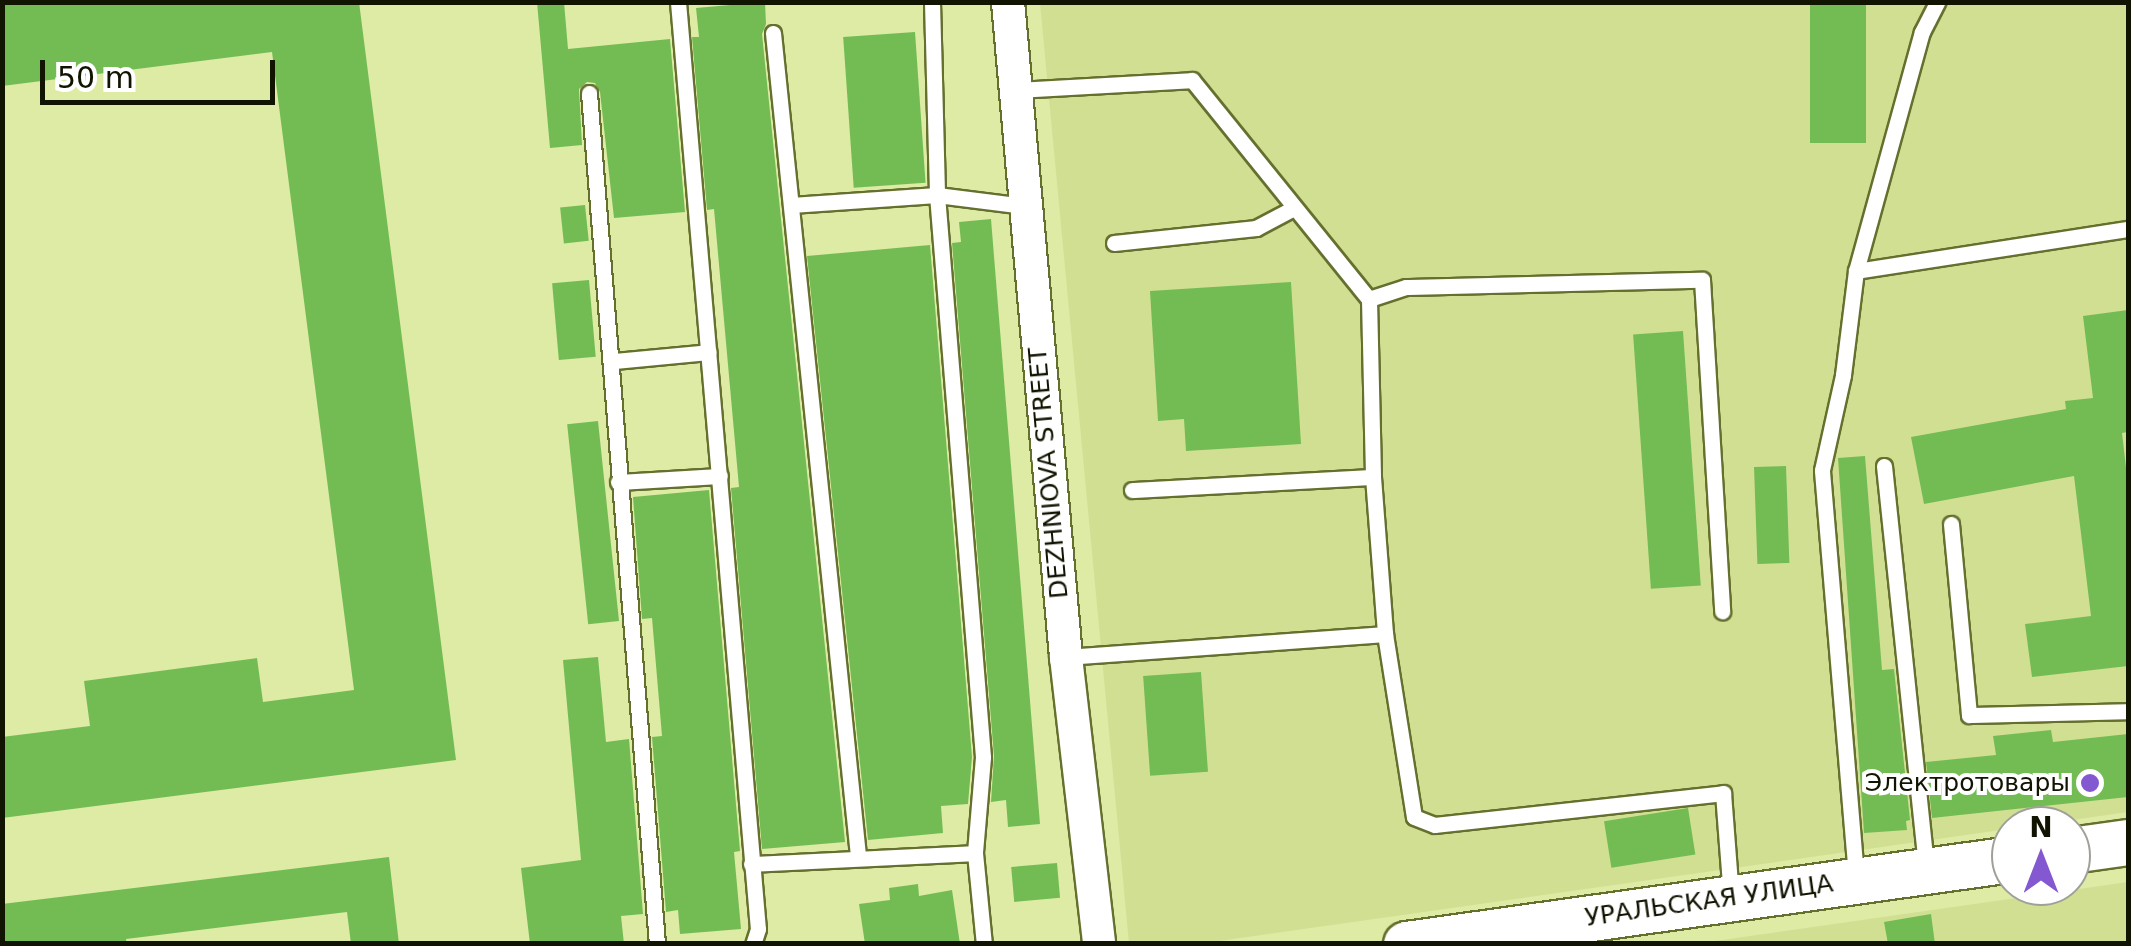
<!DOCTYPE html>
<meta charset="utf-8">
<style>
body{margin:0}
#map{position:relative;width:2131px;height:946px;overflow:hidden;background:#ddeba5;font-family:"DejaVu Sans",sans-serif}
div>[style]{position:absolute}
.built>*{inset:0;background:#d1df93}
.building>*{inset:0;background:#73bc54;transform-origin:0 0}
.roads{filter:drop-shadow(2px 0 #65702e) drop-shadow(-2px 0 #65702e) drop-shadow(0 2px #65702e) drop-shadow(0 -2px #65702e)}
.lane>*{height:15px;margin:-7.5px;padding:0 7.5px;transform-origin:7.5px;border-radius:7.5px;background:#fff}
.street>*{height:32px;margin:-16px;padding:0 16px;transform-origin:16px;border-radius:16px;background:#fff}
.secondary>*{height:45px;margin:-22.5px;padding:0 22.5px;transform-origin:22.5px;border-radius:22.5px;background:#fff}
.dots>*{width:28px;height:28px;translate:-50% -50%;box-sizing:border-box;border:5px solid #fff;border-radius:50%}
span{translate:-50% -50%;white-space:nowrap;text-align:center;line-height:1.15;-webkit-text-stroke:8px #fff;paint-order:stroke}
.street-label{font-size:25px;color:#101400}
.poi-label{font-size:25px;color:#101400}
.right{translate:-100% -50%;text-align:right}
.frame{position:absolute;inset:0;border:5px solid #101400;pointer-events:none}
.north{position:absolute;left:1991px;top:806px;width:100px;height:100px;box-sizing:border-box;background:#fff;border:2px solid #9fa199;border-radius:50%;rotate:0deg;font-size:28px;font-weight:700;line-height:40px;text-align:center;color:#101400}
.north::after{content:'';display:block;margin:auto;width:35px;height:45px;background:#8458d1;clip-path:polygon(50% 0,100% 100%,50% 72%,0 100%)}
.scale{position:absolute;left:40px;top:60px;width:235px;height:45px;box-sizing:border-box;border:5px solid #101400;border-top:0;padding-left:12px;font-size:30px;line-height:35px;white-space:nowrap;color:#101400;-webkit-text-stroke:8px #fff;paint-order:stroke}
</style>
<div id="map">
<div class="built">
<div style="clip-path:polygon(1040px 3px,2128px 3px,2128px 812px,1205px 943px,1129px 943px)"></div>
<div style="clip-path:polygon(2128px 882px,2128px 943px,1701px 943px)"></div>
</div>
<div class="building">
<div style="clip-path:polygon(2px 2px,359px 2px,456px 760px,2px 818px,2px 737px,90px 726px,84px 681px,257px 658px,263px 702px,354px 690px,272px 52px,2px 86px)"></div>
<div style="clip-path:polygon(537px 2px,564px 2px,568px 49px,670px 39px,685px 212px,614px 218px,600px 92px,595px 83px,587px 82px,579px 89px,582px 145px,550px 148px)"></div>
<div style="clip-path:polygon(765px 2px,766px 24px,762px 34px,845px 842px,762px 849px,731px 488px,739px 487px,714px 209px,707px 210px,692px 37px,699px 37px,696px 8px)"></div>
<div style="left:1810px;top:2px;width:56px;height:141px"></div>
<div style="left:915px;top:32px;width:151px;height:72px;rotate:86deg"></div>
<div style="left:585px;top:205px;width:36px;height:25px;rotate:84deg"></div>
<div style="clip-path:polygon(991px 219px,1040px 824px,1008px 827px,1006px 800px,991px 802px,994px 756px,952px 243px,961px 242px,959px 222px)"></div>
<div style="clip-path:polygon(930px 245px,972px 757px,968px 804px,941px 806px,943px 833px,868px 840px,807px 256px)"></div>
<div style="left:589px;top:280px;width:77px;height:37px;rotate:85deg"></div>
<div style="clip-path:polygon(1291px 282px,1301px 444px,1186px 451px,1184px 419px,1158px 421px,1150px 291px)"></div>
<div style="clip-path:polygon(2128px 310px,2128px 432px,2122px 433px,2128px 485px,2128px 666px,2032px 677px,2025px 624px,2091px 616px,2074px 476px,1924px 504px,1911px 437px,2066px 409px,2065px 401px,2093px 398px,2083px 316px)"></div>
<div style="left:1683px;top:331px;width:255px;height:50px;rotate:86deg"></div>
<div style="left:598px;top:421px;width:201px;height:31px;rotate:84deg"></div>
<div style="clip-path:polygon(1865px 456px,1882px 670px,1894px 669px,1910px 820px,1906px 821px,1907px 830px,1864px 833px,1838px 458px)"></div>
<div style="left:1786px;top:466px;width:97px;height:32px;rotate:88deg"></div>
<div style="clip-path:polygon(709px 490px,740px 851px,734px 852px,741px 929px,680px 934px,678px 910px,666px 912px,652px 737px,662px 736px,652px 618px,642px 619px,633px 497px)"></div>
<div style="clip-path:polygon(598px 657px,606px 742px,629px 739px,643px 914px,621px 916px,624px 944px,530px 944px,521px 868px,581px 860px,563px 660px)"></div>
<div style="left:1201px;top:672px;width:100px;height:58px;rotate:86deg"></div>
<div style="clip-path:polygon(2051px 730px,2053px 742px,2128px 734px,2128px 797px,1932px 818px,1926px 762px,1996px 755px,1993px 736px)"></div>
<div style="left:1688px;top:808px;width:47px;height:85px;rotate:81deg"></div>
<div style="clip-path:polygon(389px 857px,399px 944px,351px 944px,347px 912px,126px 939px,127px 944px,2px 944px,2px 904px)"></div>
<div style="left:1057px;top:863px;width:35px;height:46px;rotate:85deg"></div>
<div style="clip-path:polygon(918px 884px,919px 896px,952px 890px,960px 944px,865px 944px,859px 904px,890px 900px,889px 888px)"></div>
<div style="clip-path:polygon(1931px 914px,1935px 944px,1888px 944px,1884px 922px)"></div>
</div>
<div class="roads">
<div class="lane">
<div style="left:678px;top:2px;width:930px;rotate:85.07deg"></div>
<div style="left:758px;top:929px;width:16px;rotate:108deg"></div>
<div style="left:932px;top:2px;width:193px;rotate:88.5deg"></div>
<div style="left:937px;top:195px;width:564px;rotate:85.32deg"></div>
<div style="left:983px;top:757px;width:96px;rotate:94.8deg"></div>
<div style="left:975px;top:853px;width:91px;rotate:84.4deg"></div>
<div style="left:773px;top:33px;width:826px;rotate:84.1deg"></div>
<div style="left:1015px;top:90px;width:177px;rotate:-3.2deg"></div>
<div style="left:1192px;top:80px;width:282px;rotate:51.1deg"></div>
<div style="left:1369px;top:299px;width:178px;rotate:88.7deg"></div>
<div style="left:1373px;top:477px;width:157px;rotate:85.6deg"></div>
<div style="left:1385px;top:634px;width:185px;rotate:81deg"></div>
<div style="left:1414px;top:817px;width:22px;rotate:21deg"></div>
<div style="left:1435px;top:825px;width:290px;rotate:-6.3deg"></div>
<div style="left:1723px;top:793px;width:104px;rotate:85.6deg"></div>
<div style="left:589px;top:93px;width:854px;rotate:85.43deg"></div>
<div style="left:791px;top:205px;width:146px;rotate:-3.9deg"></div>
<div style="left:937px;top:195px;width:88px;rotate:7.2deg"></div>
<div style="left:1114px;top:243px;width:143px;rotate:-6deg"></div>
<div style="left:1256px;top:228px;width:43px;rotate:-27.8deg"></div>
<div style="left:1856px;top:271px;width:275px;rotate:-8.8deg"></div>
<div style="left:1369px;top:299px;width:39px;rotate:-18deg"></div>
<div style="left:1406px;top:287px;width:296px;rotate:-1.4deg"></div>
<div style="left:1702px;top:280px;width:332px;rotate:86.5deg"></div>
<div style="left:614px;top:361px;width:95px;rotate:-5.4deg"></div>
<div style="left:1884px;top:466px;width:401px;rotate:84deg"></div>
<div style="left:618px;top:482px;width:102px;rotate:-3.4deg"></div>
<div style="left:1132px;top:490px;width:241px;rotate:-3.1deg"></div>
<div style="left:1951px;top:524px;width:192px;rotate:84.6deg"></div>
<div style="left:1969px;top:715px;width:159px;rotate:-1.4deg"></div>
<div style="left:1066px;top:657px;width:320px;rotate:-4.1deg"></div>
<div style="left:751px;top:864px;width:224px;rotate:-2.8deg"></div>
<div style="left:1856px;top:876px;width:407px;rotate:-94.8deg"></div>
<div style="left:1822px;top:470px;width:97px;rotate:-77.5deg"></div>
<div style="left:1843px;top:375px;width:105px;rotate:-82.9deg"></div>
<div style="left:1856px;top:271px;width:248px;rotate:-74.6deg"></div>
<div style="left:1922px;top:32px;width:34px;rotate:-63deg"></div>
</div>
<div class="street">
<div style="left:1008px;top:2px;width:658px;rotate:84.94deg"></div>
<div style="left:1066px;top:657px;width:289px;rotate:83.4deg"></div>
</div>
<div class="secondary">
<div style="left:2071px;top:850px;width:58px;rotate:-8deg"></div>
<div style="left:1406px;top:944px;width:611px;rotate:-8deg"></div>
</div>
</div>
<div class="dots">
<div style="left:2090px;top:783px;background:#8458d1"></div>
</div>
<div class="street-label">
<span style="left:1049px;top:473px;rotate:-95deg">DEZHNIOVA STREET</span>
<span style="left:1709px;top:901px;rotate:-8deg">УРАЛЬСКАЯ УЛИЦА</span>
</div>
<div class="poi-label">
<span class="right" style="left:2070px;top:783px">Электротовары</span>
</div>
<div class="frame"></div>
<div class="north">N</div>
<div class="scale">50 m</div>
</div>
